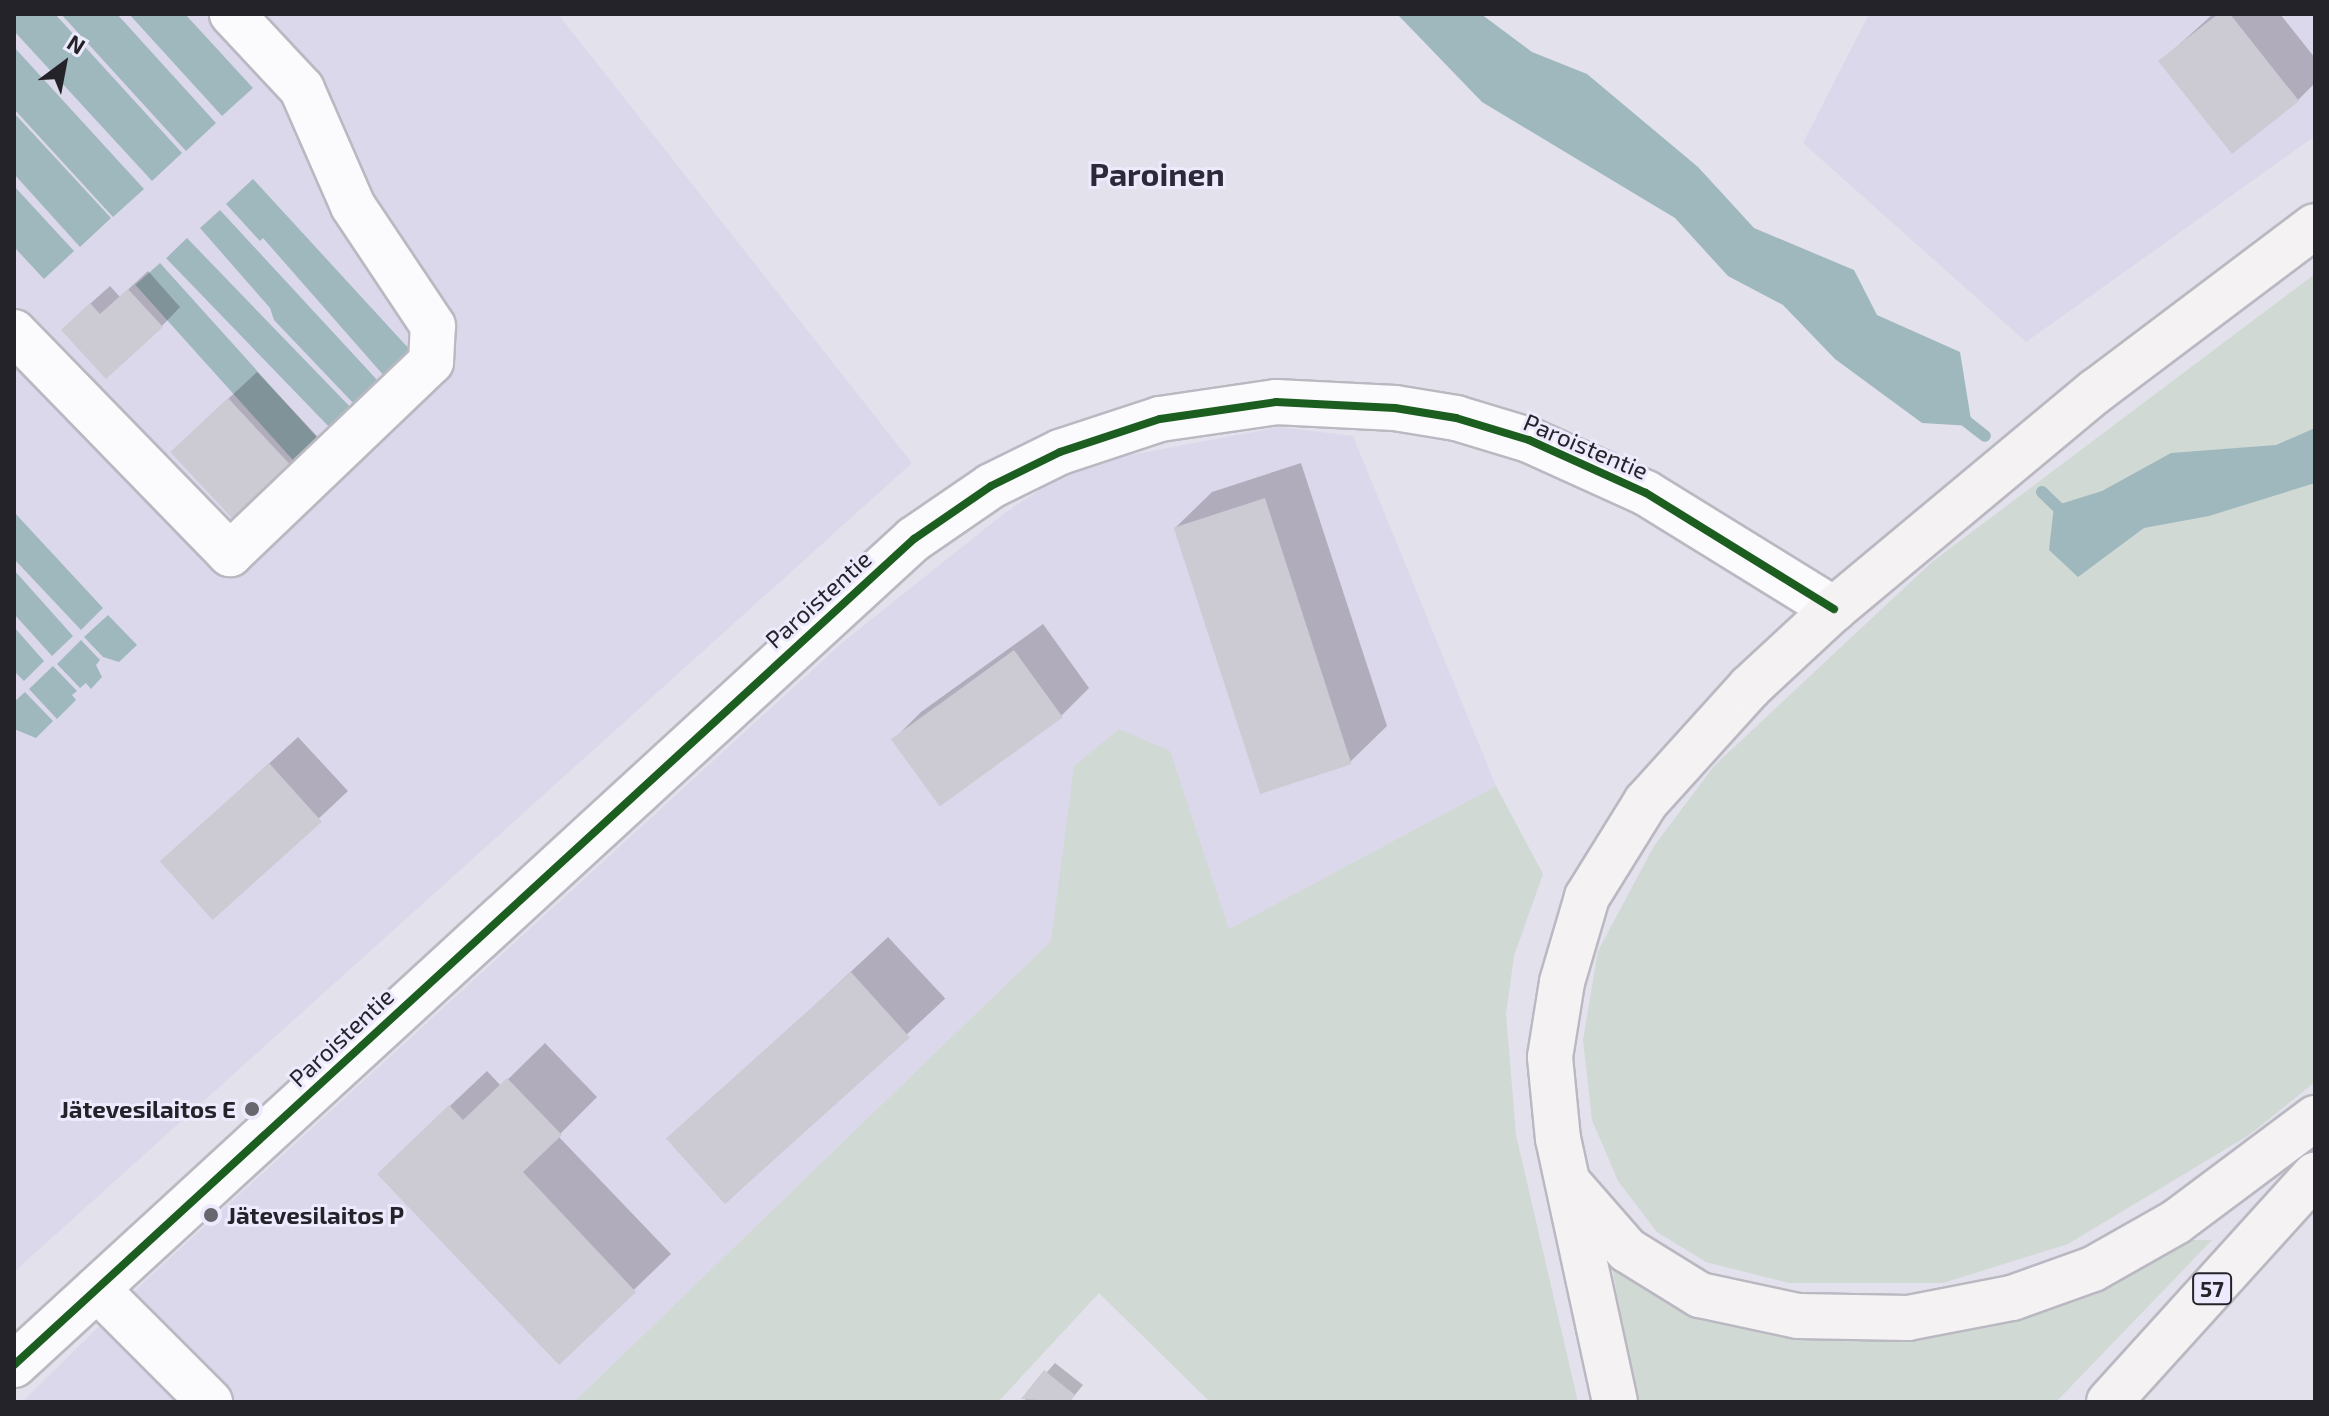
<!DOCTYPE html>
<meta charset="utf-8">
<style>
body{margin:0}
#map{position:relative;width:2329px;height:1416px;overflow:hidden;background:#e3e1ec;font-family:"Exo 2",sans-serif}
div>[style]{position:absolute}
.built>*{inset:0;background:#dcd8eb}
.green>*{inset:0;background:#d0d9d3}
.water>*{inset:0;background:#9fb8be;transform-origin:0 0}
.shadow>*{inset:0;background:#0003;transform-origin:0 0}
.stream>*{height:12px;margin:-6px;padding:0 6px;transform-origin:6px;border-radius:6px;background:#9fb8be}
.building>*{inset:0;background:#cccad3;transform-origin:0 0}
.roads{filter:drop-shadow(2px 0 #bab8c1) drop-shadow(-2px 0 #bab8c1) drop-shadow(0 2px #bab8c1) drop-shadow(0 -2px #bab8c1)}
.minor>*{height:44px;margin:-22px;padding:0 22px;transform-origin:22px;border-radius:22px;background:#fbfafc}
.major>*{height:44px;margin:-22px;padding:0 22px;transform-origin:22px;border-radius:22px;background:#f5f2f4}
.cycleway>*{height:8px;margin:-4px;padding:0 4px;transform-origin:4px;border-radius:4px;background:#1b5e20}
.dots>*{width:22px;height:22px;translate:-50% -50%;box-sizing:border-box;border:4px solid #eeeafd;border-radius:50%}
span{translate:-50% -50%;white-space:nowrap;text-align:center;line-height:1.15;-webkit-text-stroke:6px #eeeafd;paint-order:stroke}
.shield-label span{padding:2px 6px;background:#eeeafd;border:2px solid;border-radius:6px;-webkit-text-stroke-width:0}
.shield-label{font-size:22px;color:#25232a;font-weight:700}
.street-label{font-size:24px;color:#25232a}
.poi-label{font-size:24px;color:#25232a;font-weight:700}
.right{translate:-100% -50%;text-align:right}
.left{translate:0 -50%;text-align:left}
.district-label{font-size:32px;color:#2c2938;font-weight:700}
.frame{position:absolute;inset:0;border:16px solid #25232a;pointer-events:none}
.north{position:absolute;left:24px;top:24px;width:80px;height:80px;-webkit-text-stroke:6px #eeeafd;paint-order:stroke;rotate:32deg;font-size:22px;font-weight:700;line-height:32px;text-align:center;color:#25232a}
.north::after{content:'';display:block;margin:auto;width:28px;height:36px;background:#25232a;clip-path:polygon(50% 0,100% 100%,50% 72%,0 100%)}
</style>
<div id="map">
<div class="built">
<div style="clip-path:polygon(14px 14px,558px 14px,912px 463px,14px 1272px)"></div>
<div style="clip-path:polygon(1869px 14px,2315px 14px,2315px 136px,2026px 342px,1803px 143px)"></div>
<div style="clip-path:polygon(1280px 427px,1353px 436px,1496px 786px,1162px 965px,1051px 941px,574px 1402px,22px 1402px,146px 1280px,843px 642px,1006px 512px,1077px 465px)"></div>
</div>
<div class="green">
<div style="clip-path:polygon(2315px 274px,2315px 1082px,2249px 1135px,2068px 1244px,1943px 1283px,1789px 1283px,1706px 1262px,1657px 1232px,1618px 1181px,1592px 1120px,1583px 1040px,1598px 951px,1654px 846px,1714px 766px,1932px 562px)"></div>
<div style="clip-path:polygon(1119px 729px,1170px 751px,1229px 929px,1496px 786px,1543px 874px,1514px 956px,1506px 1014px,1516px 1135px,1578px 1402px,1210px 1402px,1099px 1293px,998px 1402px,574px 1402px,1051px 941px,1074px 766px)"></div>
<div style="clip-path:polygon(2181px 1240px,2212px 1240px,2056px 1402px,1636px 1402px,1611px 1260px,1862px 1337px)"></div>
</div>
<div class="water">
<div style="clip-path:polygon(14px 14px,55px 14px,182px 153px,152px 181px,14px 31px)"></div>
<div style="clip-path:polygon(61px 14px,117px 14px,216px 123px,186px 151px)"></div>
<div style="clip-path:polygon(129px 14px,185px 14px,253px 88px,222px 116px)"></div>
<div style="clip-path:polygon(1391px 14px,1481px 14px,1532px 52px,1587px 74px,1698px 167px,1754px 228px,1854px 270px,1877px 315px,1960px 352px,1972px 426px,1922px 423px,1835px 359px,1783px 305px,1728px 276px,1675px 218px,1482px 102px,1399px 16px)"></div>
<div style="clip-path:polygon(14px 47px,144px 189px,113px 217px,14px 109px)"></div>
<div style="clip-path:polygon(14px 113px,111px 218px,80px 247px,14px 174px)"></div>
<div style="clip-path:polygon(253px 179px,412px 352px,385px 377px,263px 238px,260px 241px,226px 204px)"></div>
<div style="clip-path:polygon(14px 186px,74px 251px,44px 279px,14px 247px)"></div>
<div style="clip-path:polygon(220px 210px,379px 382px,355px 405px,274px 320px,270px 308px,200px 228px)"></div>
<div style="left:187px;top:238px;width:236px;height:29px;rotate:46deg"></div>
<div style="left:160px;top:263px;width:237px;height:33px;rotate:48deg"></div>
<div style="clip-path:polygon(2315px 428px,2315px 483px,2209px 516px,2144px 528px,2078px 577px,2049px 550px,2054px 506px,2102px 491px,2171px 453px,2276px 445px)"></div>
<div style="clip-path:polygon(14px 512px,103px 608px,81px 630px,14px 559px)"></div>
<div style="clip-path:polygon(14px 570px,73px 636px,52px 656px,14px 614px)"></div>
<div style="clip-path:polygon(108px 615px,137px 645px,119px 662px,103px 657px,84px 637px)"></div>
<div style="clip-path:polygon(14px 627px,44px 661px,24px 681px,14px 671px)"></div>
<div style="clip-path:polygon(81px 640px,100px 660px,96px 665px,102px 677px,91px 689px,86px 683px,80px 688px,57px 664px)"></div>
<div style="clip-path:polygon(53px 666px,77px 691px,72px 695px,76px 700px,57px 719px,29px 689px)"></div>
<div style="clip-path:polygon(25px 692px,53px 721px,36px 738px,14px 729px,14px 702px)"></div>
</div>
<div class="shadow">
<div style="clip-path:polygon(2213px 14px,2280px 14px,2315px 58px,2315px 83px,2298px 100px,2161px 61px)"></div>
<div style="clip-path:polygon(148px 271px,180px 307px,162px 326px,82px 311px,110px 286px,120px 297px)"></div>
<div style="clip-path:polygon(257px 372px,318px 437px,234px 518px,201px 424px)"></div>
<div style="clip-path:polygon(1301px 463px,1387px 726px,1350px 762px,1175px 528px,1212px 492px)"></div>
<div style="clip-path:polygon(1043px 624px,1089px 688px,1061px 716px,893px 740px,921px 712px)"></div>
<div style="clip-path:polygon(298px 737px,348px 791px,214px 917px,191px 835px)"></div>
<div style="left:888px;top:937px;width:84px;height:298px;rotate:47deg"></div>
<div style="clip-path:polygon(545px 1043px,597px 1097px,558px 1136px,671px 1254px,559px 1362px,416px 1138px,487px 1071px,501px 1086px)"></div>
<div style="clip-path:polygon(1055px 1363px,1083px 1385px,1069px 1402px,1028px 1402px,1024px 1398px)"></div>
</div>
<div class="stream">
<div style="left:1962px;top:418px;width:29px;rotate:38deg"></div>
<div style="left:2042px;top:492px;width:32px;rotate:44deg"></div>
</div>
<div class="building">
<div style="clip-path:polygon(2218px 14px,2230px 14px,2299px 101px,2232px 154px,2158px 61px)"></div>
<div style="clip-path:polygon(128px 289px,163px 327px,106px 379px,61px 330px,90px 303px,100px 314px)"></div>
<div style="left:228px;top:398px;width:94px;height:79px;rotate:47deg"></div>
<div style="left:1265px;top:498px;width:280px;height:96px;rotate:72deg"></div>
<div style="left:1014px;top:650px;width:83px;height:152px;rotate:54deg"></div>
<div style="left:269px;top:763px;width:79px;height:147px;rotate:48deg"></div>
<div style="left:851px;top:972px;width:88px;height:249px;rotate:48deg"></div>
<div style="clip-path:polygon(507px 1078px,562px 1135px,523px 1172px,636px 1292px,559px 1365px,377px 1174px,449px 1105px,463px 1120px)"></div>
<div style="clip-path:polygon(1044px 1370px,1075px 1395px,1070px 1402px,1021px 1399px)"></div>
</div>
<div class="roads">
<div class="minor">
<div style="left:14px;top:332px;width:310px;rotate:45.8deg"></div>
<div style="left:230px;top:554px;width:278px;rotate:-43.7deg"></div>
<div style="left:431px;top:362px;width:36px;rotate:-87deg"></div>
<div style="left:433px;top:326px;width:144px;rotate:-123.7deg"></div>
<div style="left:353px;top:206px;width:128px;rotate:-113.6deg"></div>
<div style="left:302px;top:89px;width:103px;rotate:-133deg"></div>
<div style="left:97px;top:1289px;width:160px;rotate:45deg"></div>
<div style="left:14px;top:1365px;width:1222px;rotate:-42.55deg"></div>
<div style="left:914px;top:539px;width:93px;rotate:-34.5deg"></div>
<div style="left:991px;top:486px;width:77px;rotate:-26.2deg"></div>
<div style="left:1060px;top:452px;width:105px;rotate:-18.3deg"></div>
<div style="left:1160px;top:419px;width:117px;rotate:-8.3deg"></div>
<div style="left:1276px;top:402px;width:119px;rotate:2.9deg"></div>
<div style="left:1395px;top:408px;width:62px;rotate:9.3deg"></div>
<div style="left:1456px;top:418px;width:76px;rotate:16.8deg"></div>
<div style="left:1529px;top:440px;width:128px;rotate:24.4deg"></div>
<div style="left:1646px;top:493px;width:221px;rotate:31.7deg"></div>
</div>
<div class="major">
<div style="left:1572px;top:1187px;width:84px;rotate:48.9deg"></div>
<div style="left:1627px;top:1250px;width:86px;rotate:31.7deg"></div>
<div style="left:1700px;top:1295px;width:100px;rotate:12.1deg"></div>
<div style="left:1798px;top:1316px;width:110px;rotate:1deg"></div>
<div style="left:1908px;top:1318px;width:106px;rotate:-10.9deg"></div>
<div style="left:2012px;top:1298px;width:86px;rotate:-19.7deg"></div>
<div style="left:2093px;top:1269px;width:95px;rotate:-29.5deg"></div>
<div style="left:2176px;top:1222px;width:174px;rotate:-36.8deg"></div>
<div style="left:1615px;top:1402px;width:269px;rotate:-102.2deg"></div>
<div style="left:1558px;top:1139px;width:82px;rotate:-95.6deg"></div>
<div style="left:1550px;top:1057px;width:76px;rotate:-80.9deg"></div>
<div style="left:1562px;top:982px;width:89px;rotate:-73.6deg"></div>
<div style="left:1587px;top:897px;width:112px;rotate:-58.2deg"></div>
<div style="left:1646px;top:802px;width:155px;rotate:-47.9deg"></div>
<div style="left:1750px;top:687px;width:115px;rotate:-42.9deg"></div>
<div style="left:1834px;top:609px;width:341px;rotate:-39.8deg"></div>
<div style="left:2096px;top:391px;width:274px;rotate:-37deg"></div>
<div style="left:2109px;top:1402px;width:307px;rotate:-47.8deg"></div>
</div>
</div>
<div class="cycleway">
<div style="left:14px;top:1365px;width:1222px;rotate:-42.55deg"></div>
<div style="left:914px;top:539px;width:93px;rotate:-34.5deg"></div>
<div style="left:991px;top:486px;width:77px;rotate:-26.2deg"></div>
<div style="left:1060px;top:452px;width:105px;rotate:-18.3deg"></div>
<div style="left:1160px;top:419px;width:117px;rotate:-8.3deg"></div>
<div style="left:1276px;top:402px;width:119px;rotate:2.9deg"></div>
<div style="left:1395px;top:408px;width:62px;rotate:9.3deg"></div>
<div style="left:1456px;top:418px;width:76px;rotate:16.8deg"></div>
<div style="left:1529px;top:440px;width:128px;rotate:24.4deg"></div>
<div style="left:1646px;top:493px;width:221px;rotate:31.7deg"></div>
</div>
<div class="dots">
<div style="left:252px;top:1109px;background:#68666e"></div>
<div style="left:211px;top:1215px;background:#68666e"></div>
</div>
<div class="shield-label">
<span style="left:2212px;top:1289px">57</span>
</div>
<div class="street-label">
<span style="left:1586px;top:446px;rotate:23deg">Paroistentie</span>
<span style="left:818px;top:599px;rotate:-42deg">Paroistentie</span>
<span style="left:341px;top:1037px;rotate:-43deg">Paroistentie</span>
</div>
<div class="poi-label">
<span class="right" style="left:236px;top:1109px">Jätevesilaitos E</span>
<span class="left" style="left:227px;top:1215px">Jätevesilaitos P</span>
</div>
<div class="district-label">
<span style="left:1157px;top:173px">Paroinen</span>
</div>
<div class="frame"></div>
<div class="north">N</div>
</div>
